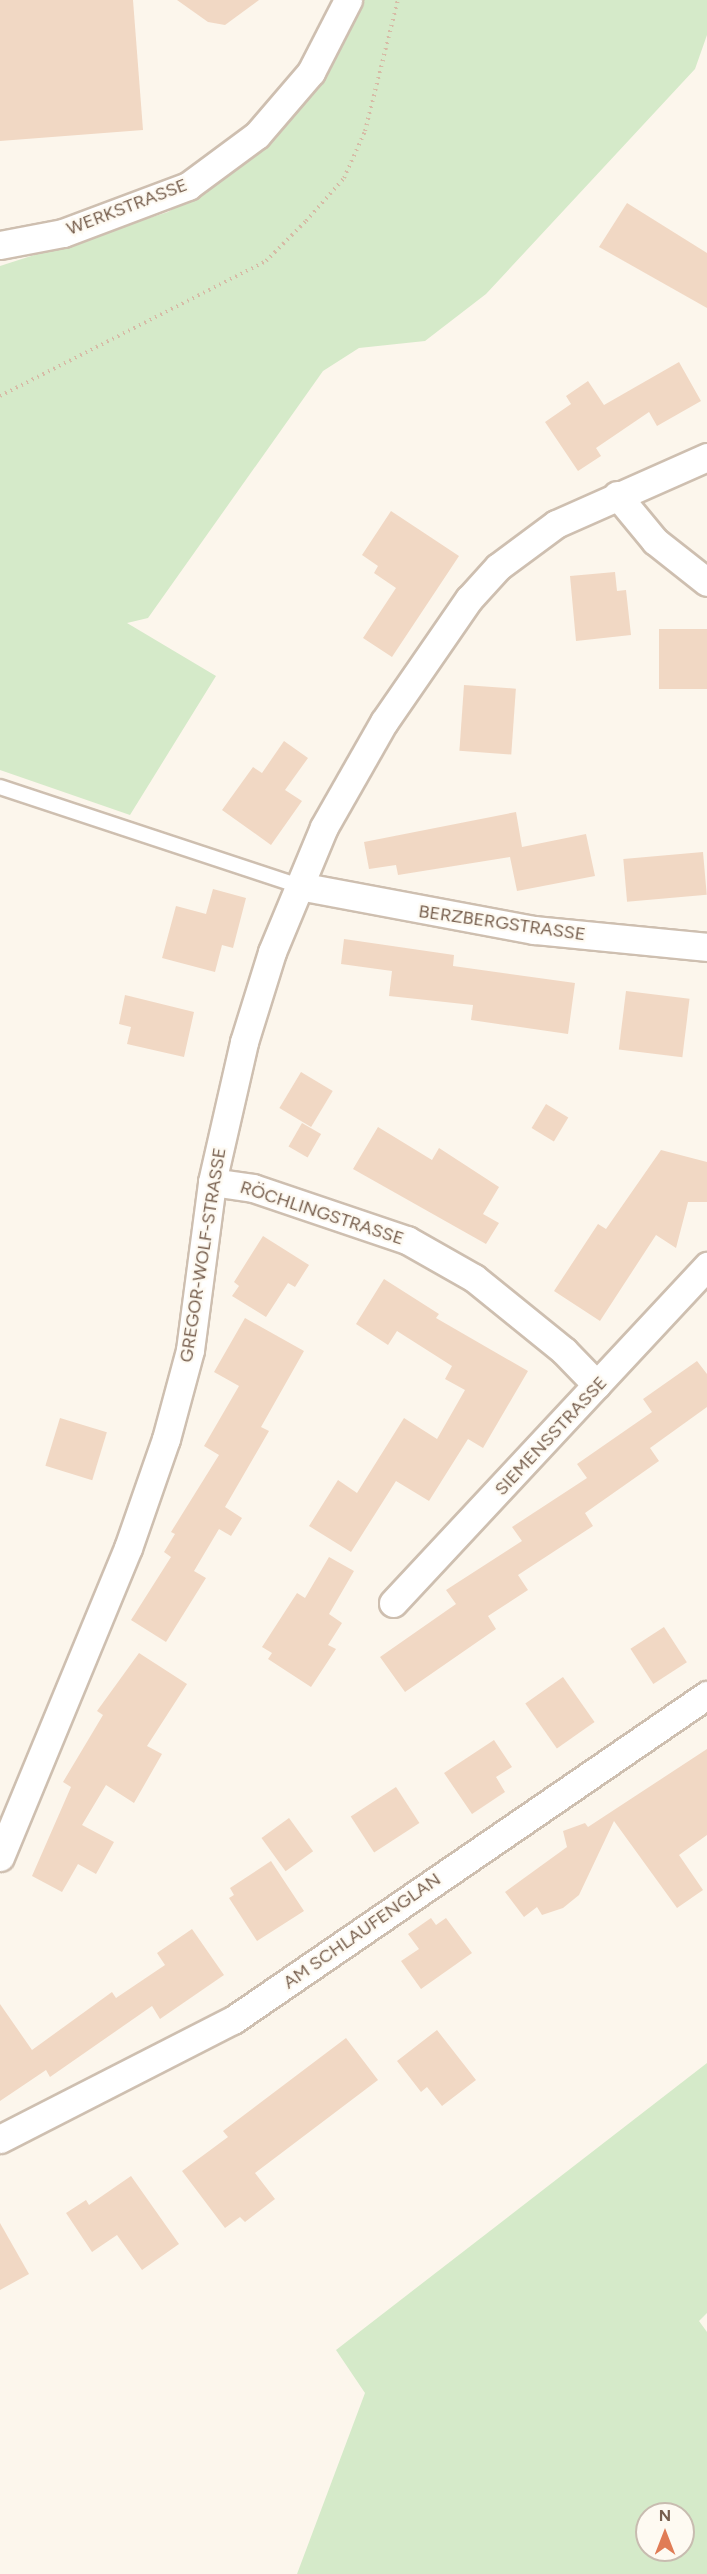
<!DOCTYPE html>
<meta charset="utf-8">
<style>
body{margin:0}
#map{position:relative;width:707px;height:2574px;overflow:hidden;background:#fcf6ec;font-family:Figtree,sans-serif}
div>[style]{position:absolute}
.green>*{inset:0;background:#d5eac9}
.building>*{inset:0;background:#f1d8c4;transform-origin:0 0}
.path>*{height:4px;margin-top:-2px;transform-origin:0;background:repeating-linear-gradient(90deg,#d6bba6 0 1.5px,transparent 0 6px)}
.roads{filter:drop-shadow(2px 0 #cebfb0) drop-shadow(-2px 0 #cebfb0) drop-shadow(0 2px #cebfb0) drop-shadow(0 -2px #cebfb0)}
.lane>*{height:14px;margin:-7px;padding:0 7px;transform-origin:7px;border-radius:7px;background:#fff}
.street>*{height:27px;margin:-13.5px;padding:0 13.5px;transform-origin:13.5px;border-radius:13.5px;background:#fff}
span{translate:-50% -50%;white-space:nowrap;text-align:center;line-height:1.15;-webkit-text-stroke:4.5px #fefaf2;paint-order:stroke}
.street-label{font-size:18px;color:#775f4e}
.north{position:absolute;left:635px;top:2502px;width:60px;height:60px;box-sizing:border-box;background:#fefaf2;border:2px solid #c8bcb0;border-radius:50%;rotate:0deg;font-size:16px;font-weight:700;line-height:24px;text-align:center;color:#775f4e}
.north::after{content:'';display:block;margin:auto;width:21px;height:27px;background:#e07c56;clip-path:polygon(50% 0,100% 100%,50% 72%,0 100%)}
</style>
<div id="map">
<div class="green">
<div style="clip-path:polygon(359px 0,707px 0,707px 35px,695px 69px,486px 294px,425px 341px,359px 348px,323px 371px,148px 618px,127px 623px,216px 676px,130px 815px,0 770px,0 266px,168px 212px,234px 170px,311px 86px)"></div>
<div style="clip-path:polygon(evenodd,707px 2063px,707px 2313px,699px 2321px,707px 2332px,707px 2574px,297px 2574px,365px 2393px,336px 2350px,707px 2063px,647px 2514px,683px 2514px,683px 2550px,647px 2550px,647px 2514px)"></div>
</div>
<div class="building">
<div style="clip-path:polygon(0 0,133px 0,143px 130px,0 141px)"></div>
<div style="clip-path:polygon(177px 0,259px 0,225px 25px,208px 22px)"></div>
<div style="clip-path:polygon(627px 203px,707px 253px,707px 308px,599px 247px)"></div>
<div style="clip-path:polygon(679px 362px,701px 401px,657px 426px,649px 412px,596px 448px,601px 456px,578px 471px,545px 422px,571px 404px,566px 396px,588px 381px,604px 405px)"></div>
<div style="clip-path:polygon(391px 511px,459px 556px,392px 657px,363px 638px,396px 588px,374px 573px,378px 566px,362px 555px)"></div>
<div style="clip-path:polygon(615px 572px,617px 591px,626px 590px,631px 635px,576px 641px,570px 576px)"></div>
<div style="left:707px;top:629px;width:60px;height:48px;rotate:90deg"></div>
<div style="left:464px;top:685px;width:52px;height:66px;rotate:4deg"></div>
<div style="clip-path:polygon(284px 741px,308px 758px,285px 790px,302px 801px,271px 845px,222px 810px,253px 767px,262px 773px)"></div>
<div style="clip-path:polygon(516px 812px,522px 847px,586px 834px,595px 876px,517px 891px,510px 857px,398px 875px,396px 865px,369px 869px,364px 842px)"></div>
<div style="left:703px;top:852px;width:43px;height:80px;rotate:85deg"></div>
<div style="clip-path:polygon(213px 889px,246px 898px,233px 948px,222px 945px,215px 972px,162px 958px,176px 906px,206px 914px)"></div>
<div style="clip-path:polygon(344px 939px,454px 955px,453px 966px,575px 983px,568px 1034px,471px 1020px,473px 1005px,389px 996px,392px 971px,341px 964px)"></div>
<div style="left:626px;top:991px;width:64px;height:59px;rotate:7deg"></div>
<div style="clip-path:polygon(125px 995px,194px 1012px,184px 1057px,127px 1044px,131px 1027px,119px 1024px)"></div>
<div style="left:301px;top:1072px;width:37px;height:42px;rotate:31deg"></div>
<div style="left:546px;top:1104px;width:26px;height:28px;rotate:31deg"></div>
<div style="left:302px;top:1123px;width:22px;height:27px;rotate:30deg"></div>
<div style="clip-path:polygon(378px 1127px,432px 1160px,439px 1148px,499px 1187px,483px 1214px,499px 1223px,486px 1244px,353px 1169px)"></div>
<div style="clip-path:polygon(661px 1150px,707px 1162px,707px 1202px,688px 1202px,676px 1248px,656px 1235px,600px 1321px,554px 1291px,598px 1224px,606px 1229px)"></div>
<div style="clip-path:polygon(263px 1236px,309px 1265px,295px 1287px,288px 1283px,266px 1317px,232px 1296px,239px 1286px,234px 1282px)"></div>
<div style="clip-path:polygon(384px 1279px,439px 1314px,436px 1318px,528px 1371px,483px 1448px,468px 1439px,429px 1501px,396px 1481px,351px 1552px,309px 1526px,338px 1480px,357px 1493px,404px 1418px,437px 1439px,465px 1390px,445px 1379px,452px 1366px,397px 1331px,388px 1345px,356px 1324px)"></div>
<div style="clip-path:polygon(245px 1318px,304px 1351px,261px 1427px,269px 1431px,225px 1507px,242px 1518px,231px 1536px,219px 1529px,194px 1571px,206px 1578px,166px 1642px,131px 1620px,171px 1557px,164px 1552px,175px 1534px,171px 1532px,219px 1455px,204px 1446px,239px 1386px,214px 1372px)"></div>
<div style="clip-path:polygon(697px 1361px,707px 1374px,707px 1407px,650px 1448px,659px 1461px,585px 1513px,593px 1526px,518px 1575px,528px 1590px,488px 1616px,496px 1629px,405px 1692px,380px 1657px,456px 1604px,446px 1590px,522px 1541px,512px 1527px,587px 1478px,577px 1464px,652px 1412px,643px 1399px)"></div>
<div style="left:60px;top:1418px;width:49px;height:50px;rotate:17deg"></div>
<div style="clip-path:polygon(329px 1557px,354px 1571px,329px 1614px,342px 1623px,328px 1645px,336px 1649px,311px 1687px,268px 1659px,272px 1653px,262px 1647px,297px 1593px,305px 1598px)"></div>
<div style="left:664px;top:1627px;width:42px;height:40px;rotate:57deg"></div>
<div style="clip-path:polygon(139px 1653px,187px 1684px,147px 1746px,162px 1754px,134px 1803px,106px 1785px,82px 1825px,114px 1842px,96px 1874px,78px 1864px,62px 1892px,32px 1876px,71px 1787px,63px 1782px,103px 1715px,97px 1711px)"></div>
<div style="left:563px;top:1677px;width:55px;height:46px;rotate:55deg"></div>
<div style="clip-path:polygon(494px 1740px,512px 1767px,496px 1777px,505px 1792px,472px 1814px,444px 1773px)"></div>
<div style="clip-path:polygon(707px 1749px,707px 1835px,679px 1855px,703px 1890px,677px 1908px,614px 1821px,579px 1895px,563px 1908px,542px 1915px,537px 1907px,524px 1917px,505px 1892px,567px 1847px,563px 1831px,585px 1823px,588px 1827px)"></div>
<div style="left:396px;top:1787px;width:43px;height:54px;rotate:57deg"></div>
<div style="left:289px;top:1818px;width:41px;height:34px;rotate:54deg"></div>
<div style="clip-path:polygon(271px 1861px,304px 1911px,257px 1941px,229px 1898px,234px 1895px,230px 1888px)"></div>
<div style="clip-path:polygon(431px 1918px,436px 1925px,446px 1918px,472px 1953px,421px 1989px,401px 1961px,419px 1949px,408px 1934px)"></div>
<div style="clip-path:polygon(192px 1929px,224px 1975px,160px 2019px,152px 2006px,50px 2077px,46px 2070px,0 2101px,0 2004px,32px 2050px,112px 1992px,116px 1998px,165px 1965px,157px 1953px)"></div>
<div style="clip-path:polygon(437px 2030px,476px 2080px,442px 2106px,427px 2087px,421px 2092px,397px 2061px)"></div>
<div style="clip-path:polygon(346px 2038px,378px 2080px,255px 2173px,275px 2199px,245px 2222px,240px 2217px,225px 2228px,182px 2171px,228px 2137px,223px 2131px)"></div>
<div style="clip-path:polygon(131px 2176px,179px 2244px,142px 2270px,117px 2235px,92px 2252px,66px 2213px,86px 2200px,89px 2205px)"></div>
<div style="clip-path:polygon(0 2223px,29px 2274px,0 2290px)"></div>
</div>
<div class="path">
<div style="left:0;top:396px;width:298px;rotate:-26.9deg"></div>
<div style="left:266px;top:261px;width:57px;rotate:-45deg"></div>
<div style="left:306px;top:221px;width:57px;rotate:-48.5deg"></div>
<div style="left:344px;top:178px;width:51px;rotate:-65.9deg"></div>
<div style="left:365px;top:131px;width:135px;rotate:-75.9deg"></div>
</div>
<div class="roads">
<div class="lane">
<div style="left:0;top:787px;width:315px;rotate:18.3deg"></div>
</div>
<div class="street">
<div style="left:0;top:245px;width:64px;rotate:-10.8deg"></div>
<div style="left:63px;top:233px;width:134px;rotate:-20.6deg"></div>
<div style="left:188px;top:186px;width:86px;rotate:-36.5deg"></div>
<div style="left:257px;top:135px;width:83px;rotate:-49.4deg"></div>
<div style="left:311px;top:72px;width:81px;rotate:-62.8deg"></div>
<div style="left:617px;top:495px;width:60px;rotate:50.4deg"></div>
<div style="left:655px;top:541px;width:66px;rotate:38.3deg"></div>
<div style="left:299px;top:886px;width:239px;rotate:10.6deg"></div>
<div style="left:534px;top:930px;width:174px;rotate:5.6deg"></div>
<div style="left:212px;top:1182px;width:41px;rotate:8.3deg"></div>
<div style="left:253px;top:1188px;width:163px;rotate:18.7deg"></div>
<div style="left:407px;top:1240px;width:77px;rotate:29.6deg"></div>
<div style="left:474px;top:1278px;width:116px;rotate:39deg"></div>
<div style="left:564px;top:1351px;width:47px;rotate:45.9deg"></div>
<div style="left:393px;top:1603px;width:461px;rotate:-47deg"></div>
<div style="left:0;top:1857px;width:334px;rotate:-67.5deg"></div>
<div style="left:128px;top:1548px;width:115px;rotate:-70.8deg"></div>
<div style="left:166px;top:1439px;width:92px;rotate:-74.9deg"></div>
<div style="left:190px;top:1350px;width:169px;rotate:-82.5deg"></div>
<div style="left:212px;top:1182px;width:144px;rotate:-77.1deg"></div>
<div style="left:244px;top:1042px;width:94px;rotate:-72.7deg"></div>
<div style="left:272px;top:952px;width:135px;rotate:-67.4deg"></div>
<div style="left:324px;top:827px;width:121px;rotate:-60.3deg"></div>
<div style="left:384px;top:722px;width:150px;rotate:-55.4deg"></div>
<div style="left:469px;top:599px;width:43px;rotate:-47.8deg"></div>
<div style="left:498px;top:567px;width:72px;rotate:-36.6deg"></div>
<div style="left:556px;top:524px;width:165px;rotate:-23.9deg"></div>
<div style="left:0;top:2139px;width:262px;rotate:-27.1deg"></div>
<div style="left:233px;top:2020px;width:575px;rotate:-34.44deg"></div>
</div>
</div>
<div class="street-label">
<span style="left:127px;top:207px;rotate:-21deg">WERKSTRASSE</span>
<span style="left:502px;top:923px;rotate:8deg">BERZBERGSTRASSE</span>
<span style="left:322px;top:1213px;rotate:18deg">RÖCHLINGSTRASSE</span>
<span style="left:203px;top:1255px;rotate:-81deg">GREGOR-WOLF-STRASSE</span>
<span style="left:551px;top:1436px;rotate:-47deg">SIEMENSSTRASSE</span>
<span style="left:362px;top:1931px;rotate:-35deg">AM SCHLAUFENGLAN</span>
</div>
<div class="north">N</div>
</div>
